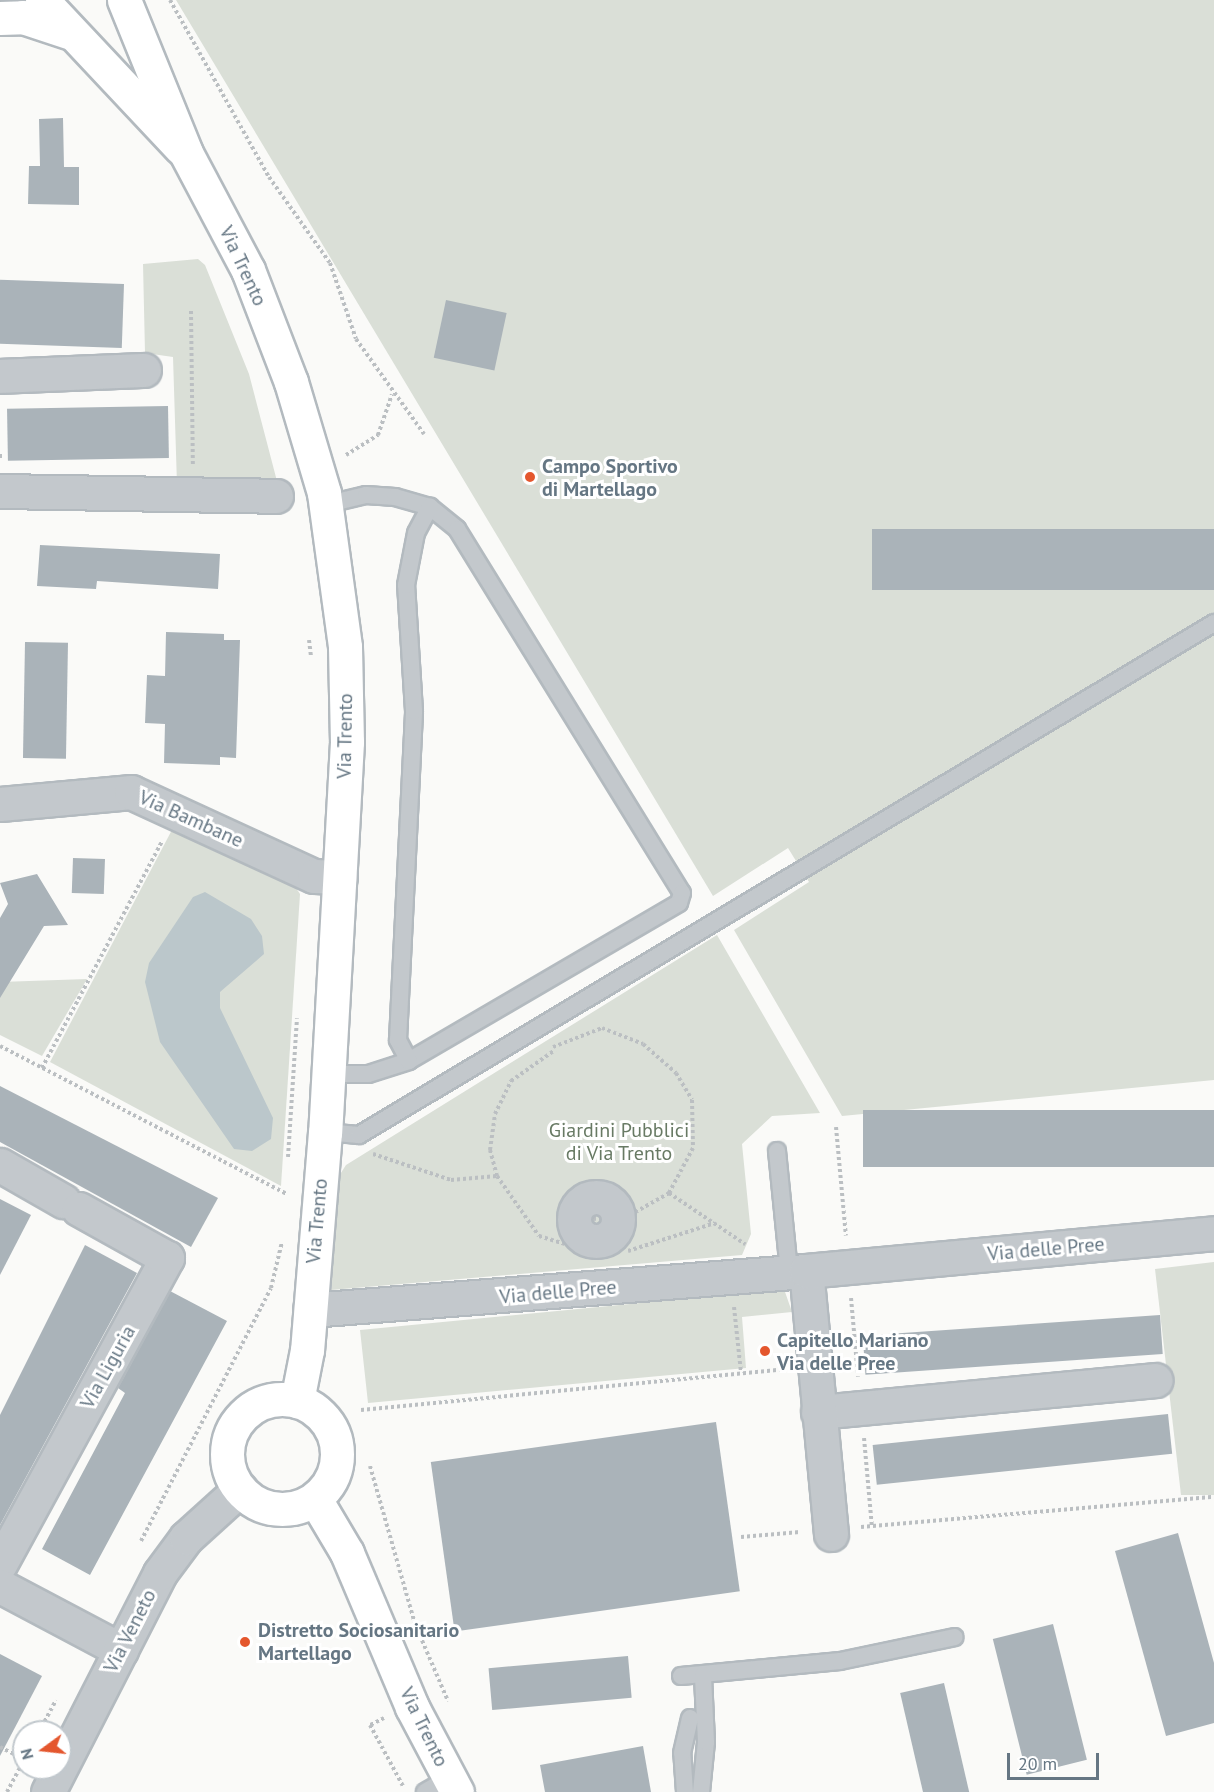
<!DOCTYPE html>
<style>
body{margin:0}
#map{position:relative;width:1214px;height:1792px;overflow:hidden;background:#fafaf8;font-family:"PT Sans",sans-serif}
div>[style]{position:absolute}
.green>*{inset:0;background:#dadfd7}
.water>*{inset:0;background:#bbc7cb}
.building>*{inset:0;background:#aab3b9;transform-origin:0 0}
.path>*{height:4px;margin-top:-2px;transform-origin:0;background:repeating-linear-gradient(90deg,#bbbfc2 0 3px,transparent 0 6px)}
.roads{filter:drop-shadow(2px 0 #b3babf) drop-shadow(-2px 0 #b3babf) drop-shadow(0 2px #b3babf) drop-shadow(0 -2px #b3babf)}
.lane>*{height:16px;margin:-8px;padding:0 8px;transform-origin:8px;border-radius:8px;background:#c3c8cc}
.street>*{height:33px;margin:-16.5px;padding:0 16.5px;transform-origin:16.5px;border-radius:16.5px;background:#c3c8cc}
.street>.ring{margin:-16.5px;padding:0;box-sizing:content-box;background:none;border:33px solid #c3c8cc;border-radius:50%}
.secondary>*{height:33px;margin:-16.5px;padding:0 16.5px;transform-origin:16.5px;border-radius:16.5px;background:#fff}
.secondary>.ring{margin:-16.5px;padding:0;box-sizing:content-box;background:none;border:33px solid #fff;border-radius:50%}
.dots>*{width:16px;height:16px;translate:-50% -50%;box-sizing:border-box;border:3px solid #fff;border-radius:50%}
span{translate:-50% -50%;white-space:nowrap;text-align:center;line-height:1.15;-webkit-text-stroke:6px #fff;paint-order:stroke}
.street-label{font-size:20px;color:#657683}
.poi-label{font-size:20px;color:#657683;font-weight:700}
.left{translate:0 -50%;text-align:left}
.park-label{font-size:20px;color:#687a64}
.north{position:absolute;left:12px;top:1720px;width:60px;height:60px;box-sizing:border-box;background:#fff;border:2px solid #c1c8cd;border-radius:50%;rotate:255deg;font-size:16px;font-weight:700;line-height:24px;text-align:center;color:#657683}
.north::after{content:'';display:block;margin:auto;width:21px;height:27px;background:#e4572e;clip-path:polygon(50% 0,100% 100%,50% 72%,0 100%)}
.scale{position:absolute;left:1007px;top:1753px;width:92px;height:27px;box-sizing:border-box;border:3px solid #657683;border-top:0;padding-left:8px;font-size:18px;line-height:21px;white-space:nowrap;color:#657683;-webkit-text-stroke:4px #fff;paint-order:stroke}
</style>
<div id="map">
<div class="green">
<div style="clip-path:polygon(176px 0,1214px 0,1214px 1080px,842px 1116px,734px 930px,809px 882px,788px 848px,713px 896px)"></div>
<div style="clip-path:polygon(198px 259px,205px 265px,249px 374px,278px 485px,177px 485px,173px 357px,145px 353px,143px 264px)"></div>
<div style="clip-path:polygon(174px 826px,288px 876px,300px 894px,281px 1186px,50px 1062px)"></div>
<div style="clip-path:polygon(717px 935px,820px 1113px,772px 1116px,742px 1144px,751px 1234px,742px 1255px,331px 1290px,339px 1176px,346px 1165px)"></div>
<div style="clip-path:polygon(87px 979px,42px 1056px,0 1035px,0 982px)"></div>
<div style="clip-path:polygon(1214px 1262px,1214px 1495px,1181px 1495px,1155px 1269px)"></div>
<div style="clip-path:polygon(784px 1289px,792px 1312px,742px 1317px,746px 1368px,368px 1403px,360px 1330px)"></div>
</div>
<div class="water">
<div style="clip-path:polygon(205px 892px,251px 919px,262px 936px,264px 954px,220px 992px,220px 1008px,273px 1118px,271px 1139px,252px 1151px,234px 1149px,160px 1042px,145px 982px,149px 963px,193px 897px)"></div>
</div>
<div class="building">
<div style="clip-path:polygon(63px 118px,64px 167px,79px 167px,79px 205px,28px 204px,29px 166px,40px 166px,39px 119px)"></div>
<div style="left:124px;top:284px;width:64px;height:124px;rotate:92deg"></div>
<div style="left:446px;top:300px;width:62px;height:59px;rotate:12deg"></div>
<div style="left:168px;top:406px;width:52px;height:161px;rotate:89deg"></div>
<div style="left:1214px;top:529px;width:61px;height:342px;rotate:90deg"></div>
<div style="clip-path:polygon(40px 545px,220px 554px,218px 589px,97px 581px,96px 589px,37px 586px)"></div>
<div style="clip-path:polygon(166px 632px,224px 634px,224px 640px,240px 640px,236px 758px,220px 757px,220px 765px,164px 763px,165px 724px,145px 723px,147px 675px,165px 676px)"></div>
<div style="left:25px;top:642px;width:43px;height:116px;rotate:1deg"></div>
<div style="left:73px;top:858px;width:32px;height:35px;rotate:2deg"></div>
<div style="clip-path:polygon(37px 874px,68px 925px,44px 926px,0 998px,0 918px,8px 904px,0 883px)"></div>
<div style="clip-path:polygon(0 1086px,218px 1198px,191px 1247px,0 1142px)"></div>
<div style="left:1214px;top:1110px;width:57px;height:351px;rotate:90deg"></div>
<div style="clip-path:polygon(0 1199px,31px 1215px,0 1275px)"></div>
<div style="clip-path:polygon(85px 1245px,137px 1273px,0 1525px,0 1415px)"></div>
<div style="clip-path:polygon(170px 1291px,227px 1321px,90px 1575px,42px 1549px,125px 1393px,118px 1388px)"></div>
<div style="left:1160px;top:1315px;width:39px;height:298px;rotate:86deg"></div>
<div style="left:1168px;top:1414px;width:40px;height:297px;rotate:84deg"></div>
<div style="left:716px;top:1422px;width:171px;height:288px;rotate:82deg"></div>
<div style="clip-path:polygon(1178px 1533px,1214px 1663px,1214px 1723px,1166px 1736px,1115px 1551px)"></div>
<div style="left:1053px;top:1624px;width:140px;height:62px;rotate:76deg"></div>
<div style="clip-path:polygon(0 1654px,42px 1676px,0 1756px)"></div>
<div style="left:628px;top:1656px;width:42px;height:140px;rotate:85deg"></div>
<div style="left:944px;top:1683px;width:112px;height:45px;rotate:77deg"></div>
<div style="clip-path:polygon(643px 1746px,651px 1792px,545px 1792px,540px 1765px)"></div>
</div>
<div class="path">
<div style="left:170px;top:0;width:203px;rotate:60.8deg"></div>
<div style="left:269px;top:177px;width:105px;rotate:54.7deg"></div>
<div style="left:330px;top:263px;width:80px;rotate:71.1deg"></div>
<div style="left:356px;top:339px;width:117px;rotate:54.4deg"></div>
<div style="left:191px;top:311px;width:153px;rotate:89.3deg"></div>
<div style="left:346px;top:455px;width:38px;rotate:-32deg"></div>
<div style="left:378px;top:435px;width:43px;rotate:-71.1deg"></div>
<div style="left:0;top:456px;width:2px"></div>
<div style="left:309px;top:640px;width:16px;rotate:83deg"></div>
<div style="left:0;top:1046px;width:323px;rotate:27.3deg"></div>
<div style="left:553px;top:1047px;width:53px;rotate:-21.2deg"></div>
<div style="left:602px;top:1028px;width:44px;rotate:21.3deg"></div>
<div style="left:643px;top:1044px;width:44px;rotate:41.3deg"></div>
<div style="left:676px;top:1073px;width:31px;rotate:59deg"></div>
<div style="left:692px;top:1100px;width:48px;rotate:88.8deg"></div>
<div style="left:693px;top:1148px;width:51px;rotate:118.1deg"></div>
<div style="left:42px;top:1068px;width:257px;rotate:-62.1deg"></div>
<div style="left:836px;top:1127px;width:109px;rotate:84.8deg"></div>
<div style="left:373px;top:1154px;width:82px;rotate:18.4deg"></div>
<div style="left:451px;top:1180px;width:46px;rotate:-5deg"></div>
<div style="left:497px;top:1176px;width:73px;rotate:55deg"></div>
<div style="left:539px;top:1236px;width:58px;rotate:17.2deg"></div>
<div style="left:288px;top:1157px;width:139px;rotate:-86.3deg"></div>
<div style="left:497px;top:1176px;width:27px;rotate:-105deg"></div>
<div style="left:490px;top:1150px;width:36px;rotate:-82deg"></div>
<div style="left:495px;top:1114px;width:37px;rotate:-64deg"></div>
<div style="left:511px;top:1081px;width:54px;rotate:-35.2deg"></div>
<div style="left:593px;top:1219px;width:37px;rotate:-6deg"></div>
<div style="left:630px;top:1215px;width:45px;rotate:-29.4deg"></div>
<div style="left:669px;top:1193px;width:92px;rotate:33.9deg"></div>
<div style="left:628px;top:1251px;width:91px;rotate:-17.8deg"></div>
<div style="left:851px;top:1298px;width:79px;rotate:84.9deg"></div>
<div style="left:734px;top:1307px;width:66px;rotate:83.9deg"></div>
<div style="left:361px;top:1410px;width:425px;rotate:-5.5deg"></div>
<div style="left:864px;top:1438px;width:89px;rotate:84.9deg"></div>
<div style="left:370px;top:1466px;width:164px;rotate:74.1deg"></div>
<div style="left:415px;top:1624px;width:84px;rotate:66.8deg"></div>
<div style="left:861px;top:1527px;width:354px;rotate:-4.9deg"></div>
<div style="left:741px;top:1537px;width:59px;rotate:-4.8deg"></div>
<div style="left:141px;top:1541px;width:284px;rotate:-62.8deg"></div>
<div style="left:271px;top:1288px;width:47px;rotate:-76.6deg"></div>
<div style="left:384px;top:1718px;width:16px;rotate:153deg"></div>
<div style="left:370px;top:1725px;width:69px;rotate:61.6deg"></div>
<div style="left:39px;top:1732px;width:36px;rotate:-62deg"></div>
<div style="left:0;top:1747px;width:27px;rotate:27deg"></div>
<div style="left:7px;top:1792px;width:36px;rotate:-62deg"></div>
</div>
<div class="roads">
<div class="lane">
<div style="left:324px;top:505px;width:43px;rotate:-13.4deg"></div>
<div style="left:366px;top:495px;width:29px;rotate:4deg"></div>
<div style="left:395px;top:497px;width:36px;rotate:16deg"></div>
<div style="left:430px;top:507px;width:35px;rotate:39deg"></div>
<div style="left:457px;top:529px;width:428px;rotate:58.3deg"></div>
<div style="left:682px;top:893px;width:10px;rotate:107deg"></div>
<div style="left:679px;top:903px;width:313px;rotate:149.7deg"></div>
<div style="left:409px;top:1061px;width:43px;rotate:162.4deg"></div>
<div style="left:368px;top:1074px;width:40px;rotate:180deg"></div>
<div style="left:409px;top:1061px;width:24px;rotate:-118deg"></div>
<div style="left:398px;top:1040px;width:329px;rotate:-87.2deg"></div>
<div style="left:414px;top:711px;width:126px;rotate:-93.6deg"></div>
<div style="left:406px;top:585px;width:53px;rotate:-79.1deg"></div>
<div style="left:416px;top:533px;width:30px;rotate:-62deg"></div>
<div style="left:325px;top:1132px;width:34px;rotate:5deg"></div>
<div style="left:359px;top:1135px;width:997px;rotate:-30.91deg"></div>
<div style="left:777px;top:1151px;width:122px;rotate:84.3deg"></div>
<div style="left:681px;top:1676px;width:160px;rotate:-5.4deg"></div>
<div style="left:840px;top:1661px;width:117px;rotate:-11.8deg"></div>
<div style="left:425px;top:1792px;width:28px;rotate:-30deg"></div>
<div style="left:685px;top:1792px;width:39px;rotate:-94deg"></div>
<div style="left:682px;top:1753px;width:36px;rotate:-77deg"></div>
<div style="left:701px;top:1792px;width:50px;rotate:-84.3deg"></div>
<div style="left:706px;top:1742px;width:67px;rotate:-92.6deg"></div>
</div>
<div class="street">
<div style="left:0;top:376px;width:144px;rotate:-2.4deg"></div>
<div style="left:0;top:491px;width:276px;rotate:1deg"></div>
<div style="left:0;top:804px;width:132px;rotate:-5.2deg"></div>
<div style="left:131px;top:792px;width:201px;rotate:24.7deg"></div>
<div style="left:314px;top:876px;width:26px;rotate:2deg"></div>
<div style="left:0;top:1165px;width:73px;rotate:29.7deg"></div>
<div class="ring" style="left:574px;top:1197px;width:11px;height:11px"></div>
<div style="left:310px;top:1310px;width:498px;rotate:-4.5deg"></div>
<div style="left:818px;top:1412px;width:339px;rotate:-5.4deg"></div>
<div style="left:831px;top:1534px;width:264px;rotate:-95.4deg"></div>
<div style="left:806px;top:1271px;width:410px;rotate:-5.3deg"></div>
<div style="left:0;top:1564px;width:349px;rotate:-61.4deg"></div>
<div style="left:167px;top:1258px;width:101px;rotate:-150.9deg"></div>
<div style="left:0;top:1586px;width:137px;rotate:27.9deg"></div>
<div style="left:48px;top:1792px;width:246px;rotate:-62.9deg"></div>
<div style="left:160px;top:1573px;width:44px;rotate:-53.4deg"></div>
<div style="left:186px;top:1538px;width:73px;rotate:-42.2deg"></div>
</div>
<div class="secondary">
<div style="left:42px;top:0;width:203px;rotate:46.8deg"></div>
<div style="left:124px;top:0;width:165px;rotate:67.9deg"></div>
<div style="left:186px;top:153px;width:132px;rotate:62.1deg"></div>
<div style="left:248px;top:270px;width:120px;rotate:69deg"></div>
<div style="left:291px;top:382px;width:116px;rotate:73.4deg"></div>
<div style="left:324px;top:493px;width:155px;rotate:82.2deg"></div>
<div style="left:345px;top:647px;width:95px;rotate:88.8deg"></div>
<div style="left:347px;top:742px;width:391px;rotate:93.2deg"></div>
<div style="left:325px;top:1132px;width:219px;rotate:94.7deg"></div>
<div style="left:307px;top:1350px;width:52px;rotate:101.1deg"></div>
<div style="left:0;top:18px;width:23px;rotate:-2deg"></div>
<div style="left:23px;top:17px;width:47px;rotate:18.4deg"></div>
<div class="ring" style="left:227px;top:1399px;width:77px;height:77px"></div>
<div style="left:315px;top:1499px;width:63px;rotate:59.3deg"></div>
<div style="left:347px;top:1553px;width:167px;rotate:67.1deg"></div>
<div style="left:412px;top:1707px;width:96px;rotate:62.1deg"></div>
</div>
</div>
<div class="dots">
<div style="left:530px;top:477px;background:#e4572e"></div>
<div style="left:765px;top:1351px;background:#e4572e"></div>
<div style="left:245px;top:1642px;background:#e4572e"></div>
</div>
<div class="street-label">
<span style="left:243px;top:266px;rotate:65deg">Via Trento</span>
<span style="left:345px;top:736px;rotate:-89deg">Via Trento</span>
<span style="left:191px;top:819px;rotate:24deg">Via Bambane</span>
<span style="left:317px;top:1221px;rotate:-85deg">Via Trento</span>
<span style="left:1046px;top:1249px;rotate:-5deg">Via delle Pree</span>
<span style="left:558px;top:1292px;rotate:-5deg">Via delle Pree</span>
<span style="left:108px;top:1367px;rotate:-61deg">Via Liguria</span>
<span style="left:130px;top:1631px;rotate:-63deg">Via Veneto</span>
<span style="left:424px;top:1727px;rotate:64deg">Via Trento</span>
</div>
<div class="poi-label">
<span class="left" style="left:542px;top:478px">Campo Sportivo<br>di Martellago</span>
<span class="left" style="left:777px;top:1352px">Capitello Mariano<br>Via delle Pree</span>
<span class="left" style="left:258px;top:1642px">Distretto Sociosanitario<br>Martellago</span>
</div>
<div class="park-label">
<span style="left:619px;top:1142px">Giardini Pubblici<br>di Via Trento</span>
</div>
<div class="north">N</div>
<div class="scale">20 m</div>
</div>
